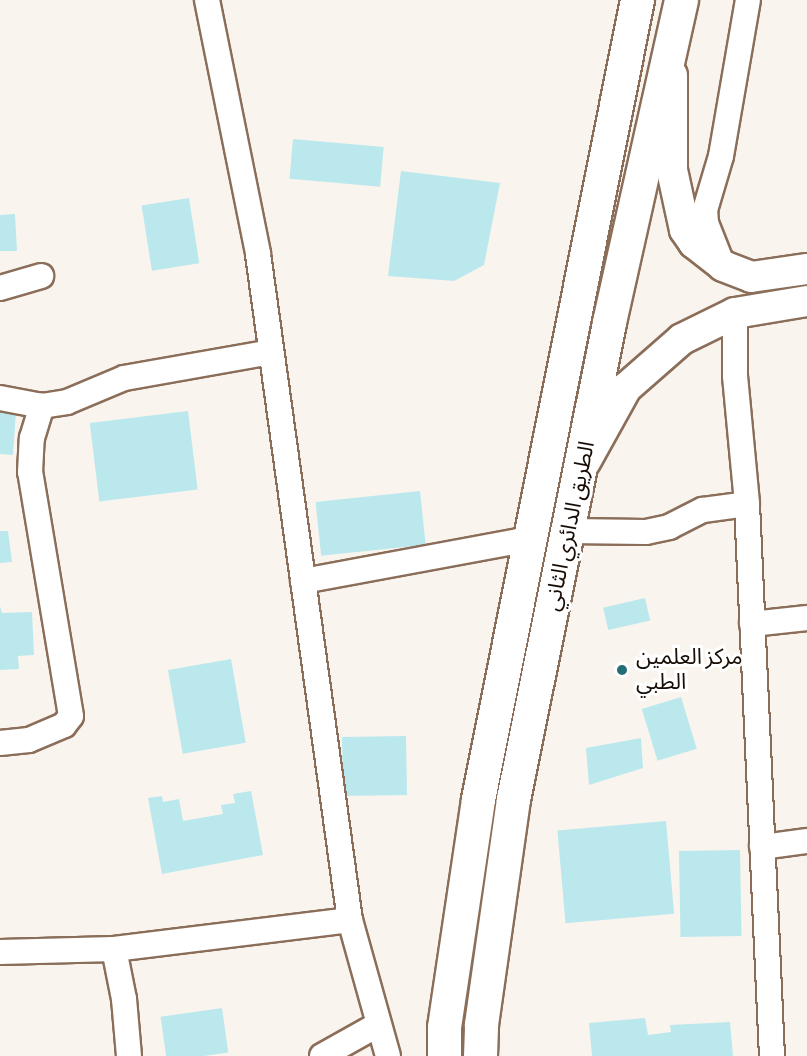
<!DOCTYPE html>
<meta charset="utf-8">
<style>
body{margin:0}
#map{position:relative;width:807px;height:1056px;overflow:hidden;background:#faf4ef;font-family:"Sofia Sans Condensed","Noto Sans Arabic",sans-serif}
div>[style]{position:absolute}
.building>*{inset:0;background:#bae8ed;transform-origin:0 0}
.roads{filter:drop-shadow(2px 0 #8b6e59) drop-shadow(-2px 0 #8b6e59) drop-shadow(0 2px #8b6e59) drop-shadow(0 -2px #8b6e59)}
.minor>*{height:24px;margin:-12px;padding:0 12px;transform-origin:12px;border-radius:12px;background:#fff}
.major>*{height:30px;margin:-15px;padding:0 15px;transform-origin:15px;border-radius:15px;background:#fff}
.highway>*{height:33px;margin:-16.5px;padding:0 16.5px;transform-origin:16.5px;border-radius:16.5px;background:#fff}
.dots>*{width:16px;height:16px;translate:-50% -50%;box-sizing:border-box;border:3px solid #fff;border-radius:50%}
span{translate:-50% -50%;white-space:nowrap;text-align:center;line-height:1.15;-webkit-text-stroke:6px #fff;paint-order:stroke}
.street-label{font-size:22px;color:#180d06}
.poi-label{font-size:22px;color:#180d06}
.left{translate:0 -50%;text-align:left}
</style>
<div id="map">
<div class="building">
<div style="left:293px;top:139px;width:91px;height:40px;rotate:5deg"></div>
<div style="clip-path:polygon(401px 171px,500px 183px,484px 265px,454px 281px,388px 276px)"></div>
<div style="left:189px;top:198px;width:66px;height:48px;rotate:81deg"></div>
<div style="clip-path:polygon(15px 214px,17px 251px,0 251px,0 215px)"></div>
<div style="left:0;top:411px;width:16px;height:43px;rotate:4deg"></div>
<div style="left:188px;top:411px;width:79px;height:99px;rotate:83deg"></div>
<div style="left:420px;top:491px;width:54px;height:105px;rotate:84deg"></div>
<div style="clip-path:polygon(0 531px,8px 531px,12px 562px,0 563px)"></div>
<div style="left:645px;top:598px;width:23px;height:43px;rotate:77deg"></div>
<div style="clip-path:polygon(0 606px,2px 613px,32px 612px,34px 655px,18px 656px,19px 669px,0 670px)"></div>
<div style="left:231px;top:659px;width:85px;height:64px;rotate:80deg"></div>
<div style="left:681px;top:697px;width:54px;height:41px;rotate:73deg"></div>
<div style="left:406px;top:736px;width:59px;height:64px;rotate:89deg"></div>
<div style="clip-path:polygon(641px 738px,643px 768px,589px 785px,586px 748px)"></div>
<div style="clip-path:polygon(251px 791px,263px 855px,162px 874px,148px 798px,162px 796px,163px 802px,179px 799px,183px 821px,223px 814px,221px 805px,235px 803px,233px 794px)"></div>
<div style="left:666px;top:821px;width:93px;height:109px;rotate:85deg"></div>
<div style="left:740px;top:850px;width:86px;height:61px;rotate:89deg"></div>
<div style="left:222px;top:1008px;width:45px;height:62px;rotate:82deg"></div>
<div style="clip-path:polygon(645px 1018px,648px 1035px,671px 1032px,670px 1025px,730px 1022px,733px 1056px,592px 1056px,589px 1023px)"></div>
</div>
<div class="roads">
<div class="minor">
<div style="left:207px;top:0;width:259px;rotate:78.6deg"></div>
<div style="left:258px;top:254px;width:672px;rotate:82.14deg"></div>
<div style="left:350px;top:920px;width:141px;rotate:74.4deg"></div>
<div style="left:723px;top:266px;width:46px;rotate:-111.6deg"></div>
<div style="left:706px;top:223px;width:13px;rotate:-94deg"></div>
<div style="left:705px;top:210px;width:56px;rotate:-73.5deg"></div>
<div style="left:721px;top:156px;width:158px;rotate:-80.2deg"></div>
<div style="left:0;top:288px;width:43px;rotate:-16.3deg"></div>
<div style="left:735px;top:313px;width:63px;rotate:90deg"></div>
<div style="left:735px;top:376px;width:129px;rotate:84.6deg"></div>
<div style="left:747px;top:504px;width:553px;rotate:87.41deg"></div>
<div style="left:0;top:398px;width:43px;rotate:10.8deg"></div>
<div style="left:42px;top:406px;width:25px;rotate:-9deg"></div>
<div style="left:67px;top:402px;width:62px;rotate:-22.8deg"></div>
<div style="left:124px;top:378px;width:149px;rotate:-10deg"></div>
<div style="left:569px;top:531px;width:77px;rotate:0.7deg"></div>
<div style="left:646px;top:532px;width:24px;rotate:-12deg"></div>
<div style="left:669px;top:527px;width:38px;rotate:-27deg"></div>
<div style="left:703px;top:510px;width:44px;rotate:-7.8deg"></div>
<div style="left:303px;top:581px;width:230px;rotate:-10.5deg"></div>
<div style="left:752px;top:624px;width:55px;rotate:-6.2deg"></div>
<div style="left:0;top:743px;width:29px;rotate:-6deg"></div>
<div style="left:29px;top:740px;width:38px;rotate:-23deg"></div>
<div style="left:64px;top:725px;width:11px;rotate:-52deg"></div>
<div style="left:71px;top:716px;width:247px;rotate:-99.5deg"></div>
<div style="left:30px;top:472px;width:34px;rotate:-87deg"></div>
<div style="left:32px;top:438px;width:34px;rotate:-73deg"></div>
<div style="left:762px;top:847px;width:45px;rotate:-7.6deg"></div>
<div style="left:114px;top:949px;width:51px;rotate:78.7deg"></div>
<div style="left:124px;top:999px;width:57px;rotate:85deg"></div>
<div style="left:0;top:952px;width:114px;rotate:-1.5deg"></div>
<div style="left:114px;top:949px;width:238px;rotate:-7deg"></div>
<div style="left:322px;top:1056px;width:65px;rotate:-29.3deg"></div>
</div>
<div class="major">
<div style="left:672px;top:75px;width:95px;rotate:90deg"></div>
<div style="left:672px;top:170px;width:61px;rotate:77.8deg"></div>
<div style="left:685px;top:230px;width:16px;rotate:55deg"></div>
<div style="left:694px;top:243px;width:37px;rotate:38deg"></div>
<div style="left:723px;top:266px;width:30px;rotate:21deg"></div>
<div style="left:751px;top:277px;width:57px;rotate:-8.1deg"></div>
<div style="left:585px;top:462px;width:85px;rotate:-61deg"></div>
<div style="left:626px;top:388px;width:74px;rotate:-41.2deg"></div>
<div style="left:682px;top:339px;width:59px;rotate:-26.1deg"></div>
<div style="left:735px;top:313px;width:73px;rotate:-9.5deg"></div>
</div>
<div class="highway">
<div style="left:444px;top:1056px;width:29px;rotate:-90deg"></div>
<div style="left:444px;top:1027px;width:231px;rotate:-81.5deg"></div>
<div style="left:478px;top:799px;width:815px;rotate:-78.75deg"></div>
<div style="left:480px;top:1056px;width:32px;rotate:-88deg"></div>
<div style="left:481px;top:1024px;width:227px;rotate:-81.9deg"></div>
<div style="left:513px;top:799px;width:487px;rotate:-78.6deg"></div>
<div style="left:609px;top:322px;width:330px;rotate:-77.4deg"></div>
</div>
</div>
<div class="dots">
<div style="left:622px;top:670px;background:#236e75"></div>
</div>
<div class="street-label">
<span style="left:570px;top:526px;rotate:-78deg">الطريق الدائري الثاني</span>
</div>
<div class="poi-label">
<span class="left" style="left:636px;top:670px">مركز العلمين<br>الطبي</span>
</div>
</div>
